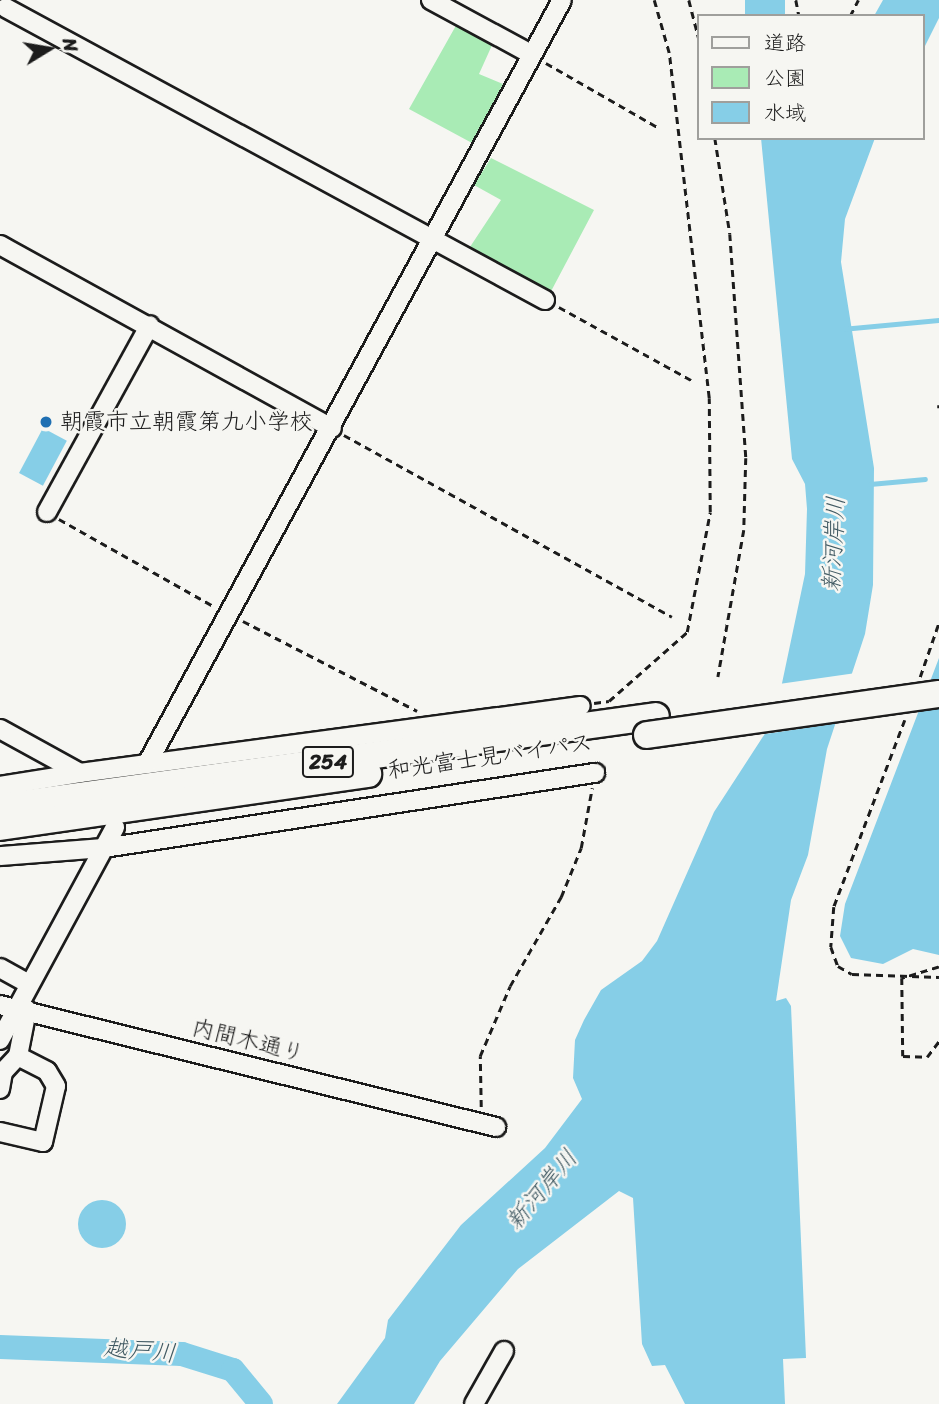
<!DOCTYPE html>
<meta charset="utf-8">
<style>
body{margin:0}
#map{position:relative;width:939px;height:1404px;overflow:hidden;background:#f6f6f2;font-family:Sriracha,"Klee One",sans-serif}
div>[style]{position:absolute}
.green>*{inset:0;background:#a9ebb5}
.water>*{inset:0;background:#86cee7;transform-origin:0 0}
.round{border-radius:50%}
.pier>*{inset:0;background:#f6f6f2}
.stream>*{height:4.5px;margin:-2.25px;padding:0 2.25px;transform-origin:2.25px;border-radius:2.25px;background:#86cee7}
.river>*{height:24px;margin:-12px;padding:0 12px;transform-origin:12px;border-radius:12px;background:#86cee7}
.path>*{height:2.5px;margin-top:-1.25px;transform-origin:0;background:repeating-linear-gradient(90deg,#1c1c1c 0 7px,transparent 0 12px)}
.roads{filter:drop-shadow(2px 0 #1c1c1c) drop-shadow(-2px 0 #1c1c1c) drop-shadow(0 2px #1c1c1c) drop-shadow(0 -2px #1c1c1c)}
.minor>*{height:18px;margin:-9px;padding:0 9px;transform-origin:9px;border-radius:9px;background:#f6f6f2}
.highway>*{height:26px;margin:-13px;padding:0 13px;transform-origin:13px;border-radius:13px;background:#f6f6f2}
.bridges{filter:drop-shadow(2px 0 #1c1c1c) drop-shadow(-2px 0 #1c1c1c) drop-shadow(0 2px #1c1c1c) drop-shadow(0 -2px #1c1c1c)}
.highway-bridge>*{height:26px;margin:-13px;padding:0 13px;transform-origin:13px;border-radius:13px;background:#f6f6f2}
.dots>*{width:19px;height:19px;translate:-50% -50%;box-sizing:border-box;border:4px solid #f6f6f2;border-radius:50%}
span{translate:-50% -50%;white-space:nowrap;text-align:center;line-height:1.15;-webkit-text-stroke:5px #f6f6f2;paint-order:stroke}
.shield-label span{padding:2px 5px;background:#f6f6f2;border:2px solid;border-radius:5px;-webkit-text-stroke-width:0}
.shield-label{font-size:21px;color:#1c1c1c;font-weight:700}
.poi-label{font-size:23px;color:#1c1c1c}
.left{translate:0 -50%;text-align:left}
.street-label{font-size:23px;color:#1c1c1c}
.water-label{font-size:24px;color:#415a63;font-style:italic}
.legend{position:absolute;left:697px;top:14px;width:228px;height:126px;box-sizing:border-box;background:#f6f6f2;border:2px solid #9f9f9c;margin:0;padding:9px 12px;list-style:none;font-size:21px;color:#1c1c1c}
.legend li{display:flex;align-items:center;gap:14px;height:35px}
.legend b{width:35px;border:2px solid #9f9f9c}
.north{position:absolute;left:14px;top:14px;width:70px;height:70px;-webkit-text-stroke:5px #f6f6f2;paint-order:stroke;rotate:79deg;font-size:19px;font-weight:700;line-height:28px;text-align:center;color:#1c1c1c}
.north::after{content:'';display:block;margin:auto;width:24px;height:32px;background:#1c1c1c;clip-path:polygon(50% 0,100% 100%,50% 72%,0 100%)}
</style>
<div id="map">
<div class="green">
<div style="clip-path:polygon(458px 22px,493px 43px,479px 74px,503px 84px,472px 143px,409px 109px)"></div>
<div style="clip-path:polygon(491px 158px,594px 210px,548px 297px,468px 250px,501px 200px,474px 185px)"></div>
</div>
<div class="water">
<div style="left:745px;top:0;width:40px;height:16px"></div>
<div style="clip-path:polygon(883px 0,939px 0,939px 18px,923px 50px,923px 16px,874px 16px)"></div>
<div style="clip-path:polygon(761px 138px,875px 138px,845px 219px,841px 262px,874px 468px,873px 585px,865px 634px,827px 749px,808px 855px,791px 900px,776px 1001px,786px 998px,791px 1006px,806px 1358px,783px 1359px,785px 1404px,685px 1404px,665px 1365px,652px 1366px,642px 1344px,633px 1198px,619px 1191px,518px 1269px,440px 1361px,414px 1404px,337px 1404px,385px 1338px,388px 1320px,461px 1225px,545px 1148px,582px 1099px,573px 1078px,575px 1040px,584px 1020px,601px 990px,642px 961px,657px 941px,714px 812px,766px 732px,781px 688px,805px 574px,807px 509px,805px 484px,792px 459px)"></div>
<div style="left:43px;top:428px;width:27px;height:51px;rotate:28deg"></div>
<div style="clip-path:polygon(939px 658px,939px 955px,913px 949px,883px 964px,851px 958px,840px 936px,845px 904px)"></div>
<div class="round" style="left:78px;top:1200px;width:48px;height:48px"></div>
</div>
<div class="pier">
<div style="clip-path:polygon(856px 673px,839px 723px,759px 735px,779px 684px)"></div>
</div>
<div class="stream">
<div style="left:842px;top:329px;width:97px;rotate:-5.3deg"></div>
<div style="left:870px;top:484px;width:55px;rotate:-5.2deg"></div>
</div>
<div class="river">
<div style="left:0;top:1347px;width:182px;rotate:2.2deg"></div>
<div style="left:182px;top:1354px;width:53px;rotate:17.4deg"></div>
<div style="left:233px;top:1370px;width:44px;rotate:50.5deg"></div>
</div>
<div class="path">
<div style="left:689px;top:0;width:40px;rotate:75.6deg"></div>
<div style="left:796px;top:0;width:16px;rotate:79deg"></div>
<div style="left:850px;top:16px;width:18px;rotate:-63deg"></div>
<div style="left:546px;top:63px;width:130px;rotate:29.9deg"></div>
<div style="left:715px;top:138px;width:97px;rotate:81.1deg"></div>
<div style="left:730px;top:234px;width:225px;rotate:85.9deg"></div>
<div style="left:746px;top:458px;width:72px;rotate:91.6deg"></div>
<div style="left:744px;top:530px;width:149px;rotate:100deg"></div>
<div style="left:559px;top:307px;width:151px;rotate:28.9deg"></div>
<div style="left:939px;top:405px;width:3px;rotate:90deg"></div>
<div style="left:344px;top:435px;width:375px;rotate:29deg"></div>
<div style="left:59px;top:519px;width:179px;rotate:29.4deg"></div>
<div style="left:243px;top:621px;width:196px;rotate:27.3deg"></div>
<div style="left:920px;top:677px;width:58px;rotate:-70.9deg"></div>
<div style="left:594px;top:703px;width:15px;rotate:-8deg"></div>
<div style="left:609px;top:701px;width:104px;rotate:-41.5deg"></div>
<div style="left:687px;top:632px;width:122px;rotate:-79.1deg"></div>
<div style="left:710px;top:512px;width:114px;rotate:-90.5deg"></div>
<div style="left:709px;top:398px;width:347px;rotate:-96.6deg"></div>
<div style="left:669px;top:53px;width:55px;rotate:-105.8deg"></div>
<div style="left:905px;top:720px;width:200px;rotate:110.8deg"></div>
<div style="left:834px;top:907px;width:40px;rotate:94.3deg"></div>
<div style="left:831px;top:947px;width:20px;rotate:70deg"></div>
<div style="left:838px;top:966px;width:16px;rotate:30deg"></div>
<div style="left:852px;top:974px;width:87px;rotate:2deg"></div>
<div style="left:939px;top:967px;width:39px;rotate:163deg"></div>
<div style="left:902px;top:978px;width:78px;rotate:89.3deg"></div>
<div style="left:903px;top:1056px;width:24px;rotate:2deg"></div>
<div style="left:927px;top:1057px;width:20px;rotate:-53deg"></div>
<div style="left:481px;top:1107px;width:51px;rotate:-91.1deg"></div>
<div style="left:480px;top:1056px;width:76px;rotate:-66.8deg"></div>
<div style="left:510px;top:986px;width:103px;rotate:-60.2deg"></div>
<div style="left:561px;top:897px;width:53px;rotate:-67.8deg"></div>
<div style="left:581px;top:848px;width:61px;rotate:-79.6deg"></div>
</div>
<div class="roads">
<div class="minor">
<div style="left:431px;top:0;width:114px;rotate:28.4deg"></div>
<div style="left:6px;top:8px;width:613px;rotate:28.45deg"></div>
<div style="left:0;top:245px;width:379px;rotate:28.9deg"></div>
<div style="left:47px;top:512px;width:213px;rotate:-61.2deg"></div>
<div style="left:0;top:729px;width:91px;rotate:28.8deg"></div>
<div style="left:80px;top:773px;width:505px;rotate:-7.62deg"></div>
<div style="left:147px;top:764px;width:869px;rotate:-61.49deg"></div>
<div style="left:0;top:786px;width:81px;rotate:-9.2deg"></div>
<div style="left:0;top:856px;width:104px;rotate:-4.4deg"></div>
<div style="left:104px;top:848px;width:497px;rotate:-8.7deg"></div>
<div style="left:0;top:968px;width:31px;rotate:29deg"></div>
<div style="left:0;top:1005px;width:511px;rotate:13.82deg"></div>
<div style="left:0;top:1040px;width:242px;rotate:-61.6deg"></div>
<div style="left:0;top:1089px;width:17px;rotate:-80deg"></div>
<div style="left:3px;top:1072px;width:22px;rotate:-47deg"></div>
<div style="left:18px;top:1056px;width:47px;rotate:-78.9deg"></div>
<div style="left:0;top:1132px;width:44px;rotate:13.1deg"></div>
<div style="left:43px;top:1142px;width:57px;rotate:-76.9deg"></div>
<div style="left:56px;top:1086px;width:17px;rotate:-121deg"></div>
<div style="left:47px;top:1071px;width:33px;rotate:-153deg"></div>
<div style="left:474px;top:1404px;width:61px;rotate:-60.5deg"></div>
</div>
<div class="highway">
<div style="left:0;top:807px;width:662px;rotate:-7.9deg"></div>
<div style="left:0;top:827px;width:372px;rotate:-8.2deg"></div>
</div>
</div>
<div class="bridges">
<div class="highway-bridge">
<div style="left:647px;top:735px;width:295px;rotate:-8deg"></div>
</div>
</div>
<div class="dots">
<div style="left:46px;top:422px;background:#1f6fb2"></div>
</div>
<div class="shield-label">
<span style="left:328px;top:762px">254</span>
</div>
<div class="poi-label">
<span class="left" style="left:60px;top:422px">朝霞市立朝霞第九小学校</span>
</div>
<div class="street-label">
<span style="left:490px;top:757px;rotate:-8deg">和光富士見バイパス</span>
<span style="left:248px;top:1041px;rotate:14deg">内間木通り</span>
</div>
<div class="water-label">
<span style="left:834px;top:544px;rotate:-87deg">新河岸川</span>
<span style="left:542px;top:1190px;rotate:-50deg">新河岸川</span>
<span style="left:140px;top:1351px;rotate:5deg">越戸川</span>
</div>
<ul class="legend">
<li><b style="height:9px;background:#f6f6f2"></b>道路</li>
<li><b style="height:19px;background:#a9ebb5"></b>公園</li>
<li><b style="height:19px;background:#86cee7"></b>水域</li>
</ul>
<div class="north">N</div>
</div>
